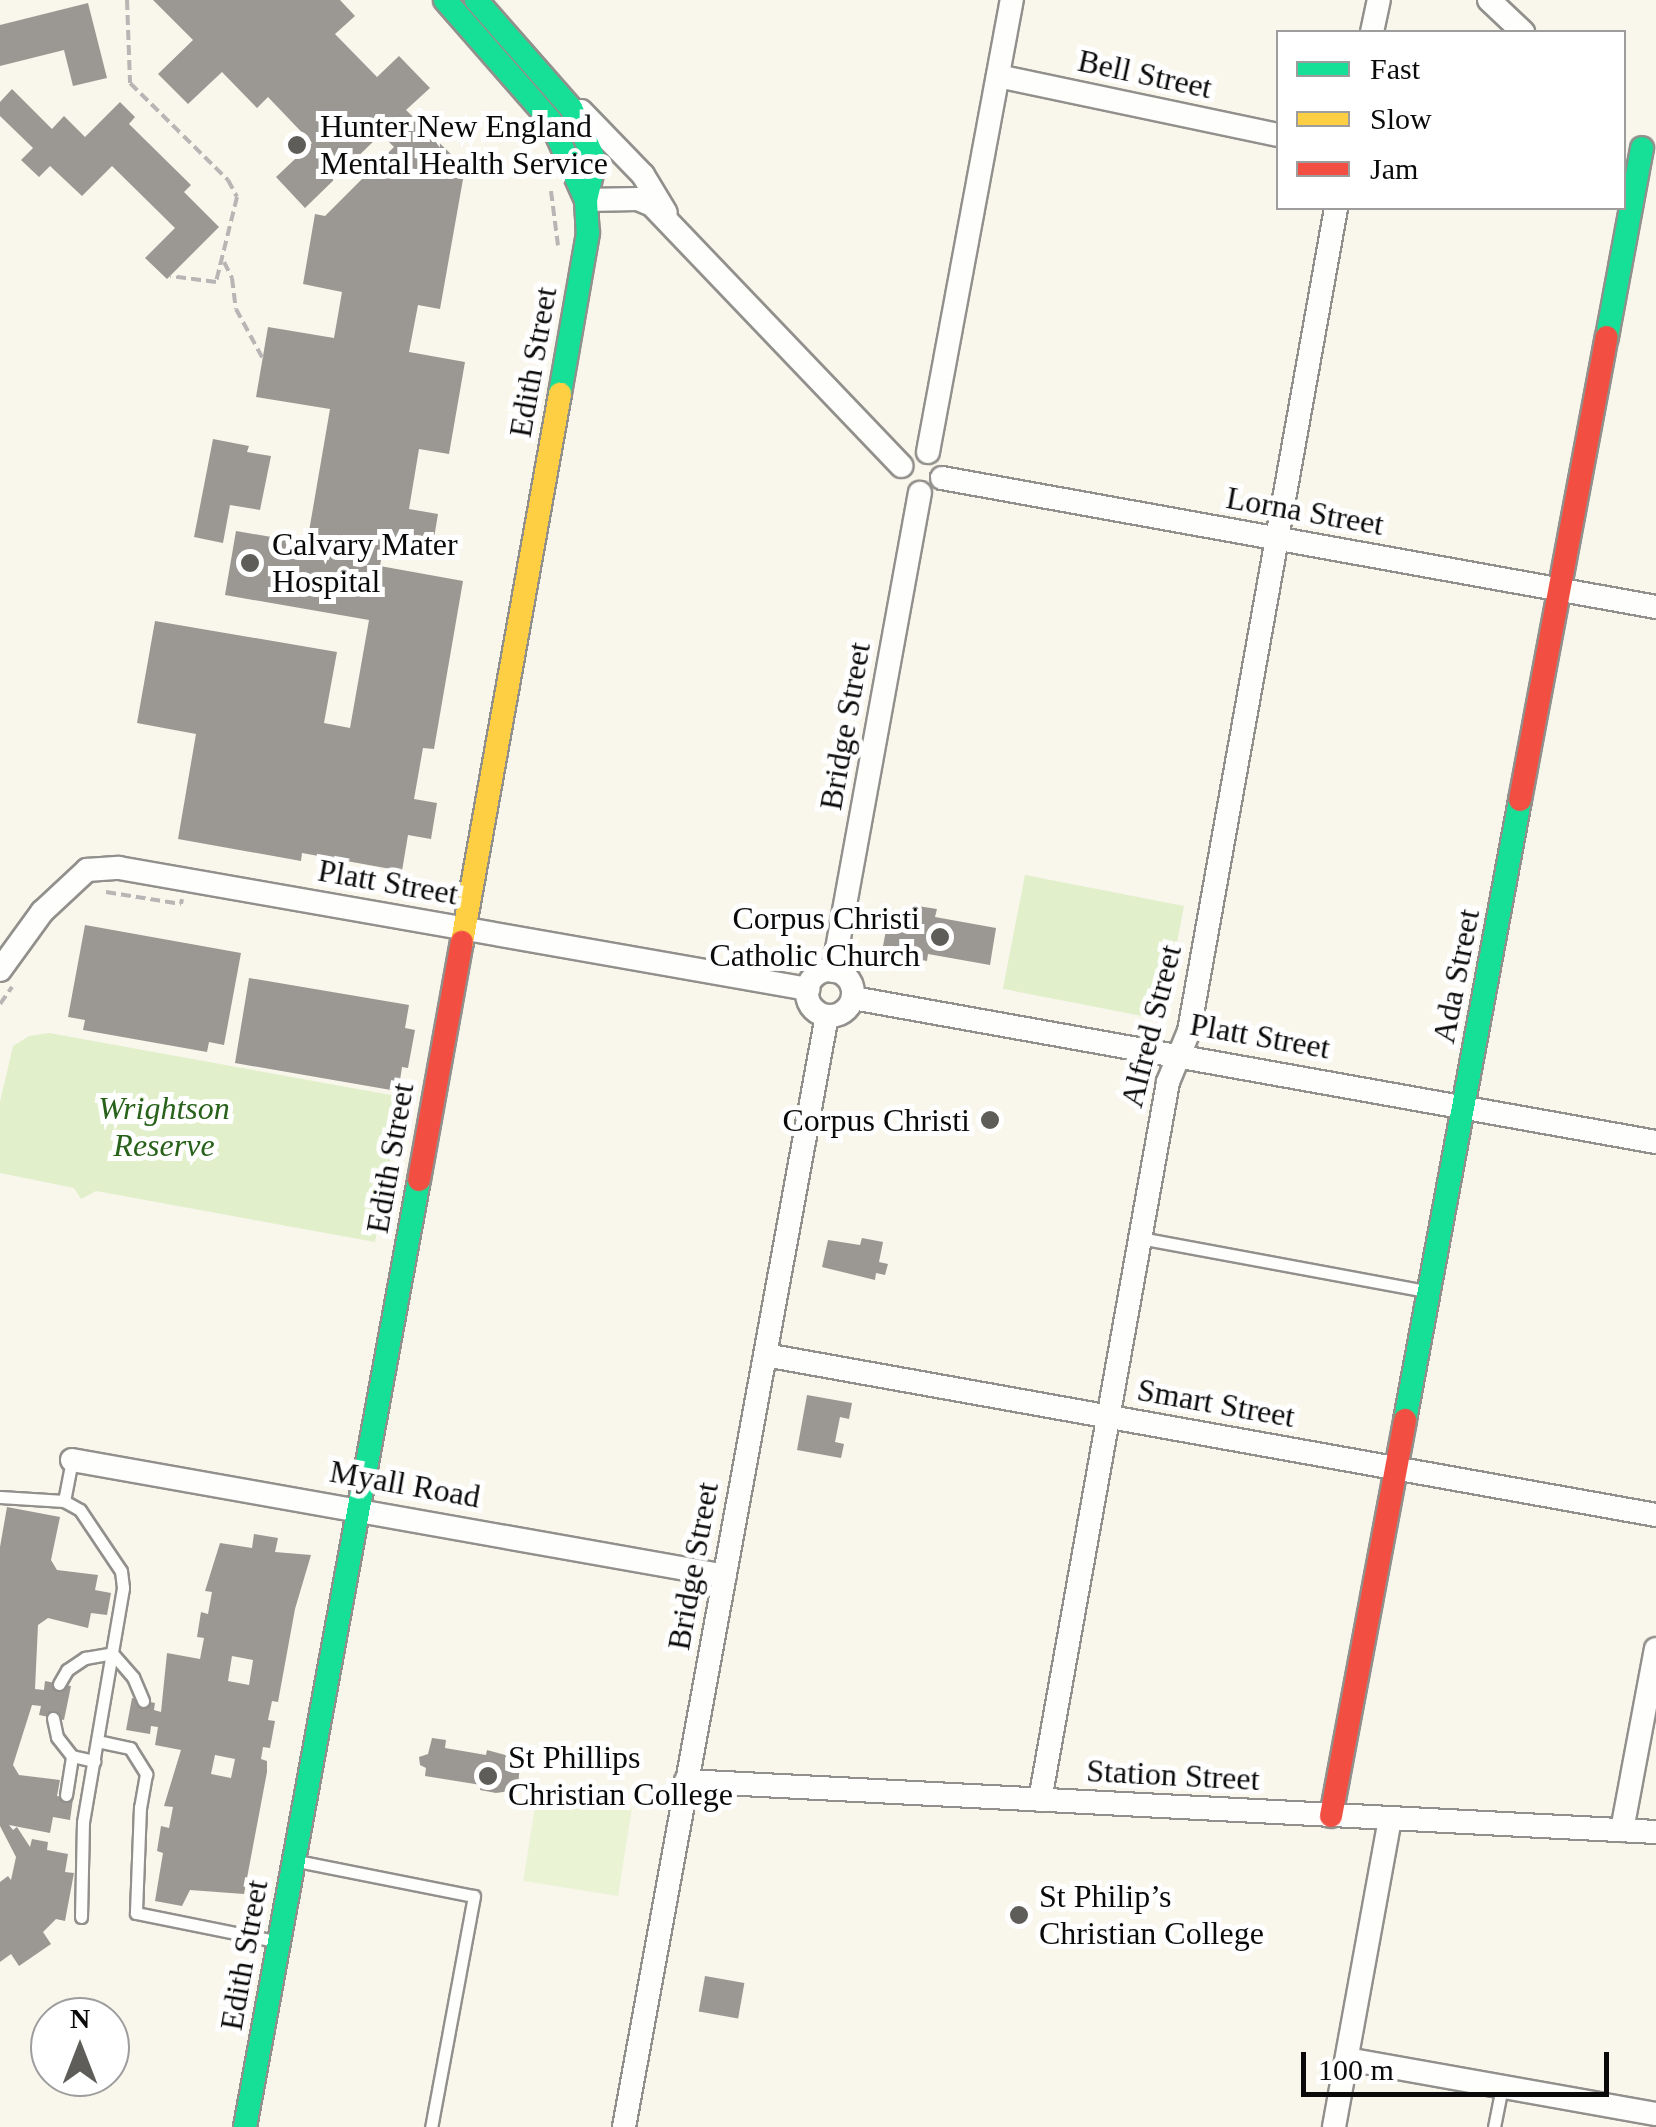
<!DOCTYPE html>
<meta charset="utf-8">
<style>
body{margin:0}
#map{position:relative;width:1656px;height:2127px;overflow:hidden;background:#f9f6ec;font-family:Georgia,serif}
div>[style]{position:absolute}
.green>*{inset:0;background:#e1efcb;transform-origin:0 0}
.pitch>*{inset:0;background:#ebf3d5;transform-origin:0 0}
.building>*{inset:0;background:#9b9893;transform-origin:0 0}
.path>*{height:4px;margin-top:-2px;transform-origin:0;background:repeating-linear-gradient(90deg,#b7b6b5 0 10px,transparent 0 15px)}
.roads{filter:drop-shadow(2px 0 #92908c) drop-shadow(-2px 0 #92908c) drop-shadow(0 2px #92908c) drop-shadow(0 -2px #92908c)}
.lane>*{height:11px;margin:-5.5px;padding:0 5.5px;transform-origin:5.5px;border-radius:5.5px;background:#fefefc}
.street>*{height:22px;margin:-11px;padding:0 11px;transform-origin:11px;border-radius:11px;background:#fefefc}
.street>.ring{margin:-11px;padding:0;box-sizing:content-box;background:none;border:22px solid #fefefc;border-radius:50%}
.fast>*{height:22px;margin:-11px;padding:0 11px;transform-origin:11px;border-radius:11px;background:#16e098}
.slow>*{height:22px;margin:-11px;padding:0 11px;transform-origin:11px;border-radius:11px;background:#ffcf43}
.jam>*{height:22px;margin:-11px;padding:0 11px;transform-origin:11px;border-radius:11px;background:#f24e42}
.dots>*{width:28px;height:28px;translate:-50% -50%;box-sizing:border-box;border:5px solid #fff;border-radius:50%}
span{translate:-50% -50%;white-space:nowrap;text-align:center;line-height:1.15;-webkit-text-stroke:10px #fff;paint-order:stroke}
.street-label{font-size:32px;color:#0a0a0a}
.poi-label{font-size:32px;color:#0a0a0a}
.left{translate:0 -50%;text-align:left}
.right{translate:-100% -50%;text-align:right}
.park-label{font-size:32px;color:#28621a;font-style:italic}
.legend{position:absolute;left:1276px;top:30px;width:350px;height:180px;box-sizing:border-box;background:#fff;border:2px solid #9d9d9d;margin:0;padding:12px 18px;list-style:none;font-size:30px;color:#0a0a0a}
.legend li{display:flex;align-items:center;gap:20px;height:50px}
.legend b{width:50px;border:2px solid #9d9d9d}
.north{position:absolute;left:30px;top:1997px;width:100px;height:100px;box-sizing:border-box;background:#fff;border:2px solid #9d9d9d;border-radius:50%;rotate:0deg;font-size:28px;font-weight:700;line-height:40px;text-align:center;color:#0a0a0a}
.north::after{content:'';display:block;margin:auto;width:35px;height:45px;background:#5e5d59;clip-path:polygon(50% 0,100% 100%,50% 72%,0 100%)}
.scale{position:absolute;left:1301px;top:2052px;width:308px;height:45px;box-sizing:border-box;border:5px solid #0a0a0a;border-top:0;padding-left:12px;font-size:30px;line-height:35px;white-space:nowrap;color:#0a0a0a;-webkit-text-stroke:8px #fff;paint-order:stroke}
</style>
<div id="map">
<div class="green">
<div style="left:1025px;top:875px;width:162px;height:116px;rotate:11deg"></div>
<div style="clip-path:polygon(49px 1033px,402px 1097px,375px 1242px,96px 1191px,81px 1199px,74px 1188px,0 1173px,0 1102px,13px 1046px,29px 1036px)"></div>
</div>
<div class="pitch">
<div style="left:537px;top:1794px;width:96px;height:88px;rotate:9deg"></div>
</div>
<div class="building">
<div style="clip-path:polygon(153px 0,340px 0,355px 16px,335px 34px,377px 77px,399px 56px,430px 88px,406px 110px,465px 168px,440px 309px,418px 305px,409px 352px,465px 362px,449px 454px,419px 449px,409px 509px,438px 514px,432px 550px,384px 542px,380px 566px,463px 581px,434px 749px,423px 748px,414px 799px,437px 803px,431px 839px,408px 835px,402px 871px,302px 853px,301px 861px,178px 839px,196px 734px,137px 723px,155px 621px,337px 652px,324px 723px,350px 728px,369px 620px,225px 595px,236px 531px,307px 543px,330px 409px,256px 397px,268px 327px,334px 338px,342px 292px,303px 284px,315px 214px,325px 216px,394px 147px,381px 134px,305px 208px,276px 177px,312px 143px,268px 97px,257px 108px,222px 72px,188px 104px,158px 74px,193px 40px)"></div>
<div style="clip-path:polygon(88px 3px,107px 78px,73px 86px,64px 50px,0 66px,0 25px)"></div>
<div style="clip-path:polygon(12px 89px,52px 129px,64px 116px,85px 137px,120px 102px,135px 117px,129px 124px,191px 185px,184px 192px,219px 227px,167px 279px,145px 258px,175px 228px,112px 166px,82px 196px,50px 166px,39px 177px,21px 160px,33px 148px,0 116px,0 102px)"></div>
<div style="clip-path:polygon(213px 439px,249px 446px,247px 452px,271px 456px,260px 510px,230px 505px,223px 543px,194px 537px)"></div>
<div style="clip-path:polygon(911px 905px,937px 909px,935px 917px,996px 928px,990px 965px,928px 954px,927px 961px,902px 956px,903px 949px,883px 946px,890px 909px,910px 913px)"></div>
<div style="clip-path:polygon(85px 925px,241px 953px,224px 1045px,209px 1042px,207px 1052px,83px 1030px,85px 1020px,68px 1017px)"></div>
<div style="clip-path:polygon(249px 978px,409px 1005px,405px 1028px,415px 1030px,408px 1068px,402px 1067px,399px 1087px,392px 1085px,391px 1090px,235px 1063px)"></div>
<div style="clip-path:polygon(862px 1238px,883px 1242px,879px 1262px,888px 1264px,885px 1275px,876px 1273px,875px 1280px,822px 1267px,828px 1240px,860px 1245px)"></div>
<div style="clip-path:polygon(807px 1395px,852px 1403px,849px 1419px,840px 1417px,835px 1442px,844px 1444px,841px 1458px,797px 1450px)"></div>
<div style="clip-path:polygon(7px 1507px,60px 1517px,51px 1560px,57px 1570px,98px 1575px,95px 1590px,111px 1593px,107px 1615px,91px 1613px,88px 1628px,48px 1618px,38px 1625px,35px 1689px,44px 1690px,45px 1681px,71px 1686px,64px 1720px,39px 1715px,41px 1706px,32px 1705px,13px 1765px,19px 1775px,60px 1780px,57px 1796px,73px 1799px,70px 1820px,53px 1817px,50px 1833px,9px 1825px,13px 1830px,17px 1827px,30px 1847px,32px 1839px,48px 1842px,47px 1850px,68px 1854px,65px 1872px,74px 1873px,65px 1921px,56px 1919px,43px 1932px,51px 1944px,19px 1966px,11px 1954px,0 1962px,0 1882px,8px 1876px,11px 1880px,16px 1857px,0 1826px,0 1547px)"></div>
<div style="clip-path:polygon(evenodd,254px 1534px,278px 1538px,275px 1552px,311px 1555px,295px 1609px,278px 1702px,272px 1701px,268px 1720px,275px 1721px,270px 1748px,263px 1747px,261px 1759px,267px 1761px,267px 1772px,244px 1894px,190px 1890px,182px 1906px,155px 1901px,163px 1853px,157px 1851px,161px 1826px,169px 1828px,173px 1807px,164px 1806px,181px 1750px,155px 1745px,158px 1727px,151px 1726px,150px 1734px,126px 1730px,132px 1698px,155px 1703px,154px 1710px,161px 1712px,167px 1653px,200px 1659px,204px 1638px,197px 1637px,201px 1612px,208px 1614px,212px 1592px,205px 1591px,220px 1543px,252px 1548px,254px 1534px,232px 1656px,253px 1660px,249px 1685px,228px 1681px,232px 1656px,254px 1534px,215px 1755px,235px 1759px,231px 1778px,211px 1774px,215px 1755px)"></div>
<div style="clip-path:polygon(432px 1738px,446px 1740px,445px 1748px,486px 1755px,487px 1750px,520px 1759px,518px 1790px,496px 1793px,480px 1790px,481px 1785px,425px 1776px,426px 1768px,420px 1765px,419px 1757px,428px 1754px)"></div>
<div style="left:705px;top:1976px;width:40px;height:36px;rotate:10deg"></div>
</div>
<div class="path">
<div style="left:127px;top:0;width:83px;rotate:87.9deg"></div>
<div style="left:130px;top:83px;width:138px;rotate:44.7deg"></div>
<div style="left:228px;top:180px;width:19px;rotate:62deg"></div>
<div style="left:237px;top:197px;width:88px;rotate:103.9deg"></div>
<div style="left:216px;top:282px;width:46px;rotate:-172.6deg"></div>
<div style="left:551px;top:191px;width:55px;rotate:82.7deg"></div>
<div style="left:224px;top:262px;width:18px;rotate:63deg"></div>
<div style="left:232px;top:278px;width:31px;rotate:83deg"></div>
<div style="left:236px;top:309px;width:57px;rotate:61.6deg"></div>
<div style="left:106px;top:892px;width:76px;rotate:9.1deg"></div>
<div style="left:181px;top:904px;width:5px;rotate:-79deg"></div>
<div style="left:0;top:1004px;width:21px;rotate:-55deg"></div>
</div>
<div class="roads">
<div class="lane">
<div style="left:1140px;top:1238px;width:290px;rotate:10.5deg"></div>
<div style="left:72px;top:1460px;width:42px;rotate:101deg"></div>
<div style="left:64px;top:1501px;width:18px;rotate:29deg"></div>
<div style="left:80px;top:1510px;width:73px;rotate:56.1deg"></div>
<div style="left:121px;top:1571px;width:17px;rotate:83deg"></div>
<div style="left:123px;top:1588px;width:237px;rotate:99.7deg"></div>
<div style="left:83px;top:1822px;width:95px;rotate:91.2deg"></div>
<div style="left:0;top:1497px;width:64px;rotate:3.6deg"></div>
<div style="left:59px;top:1684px;width:16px;rotate:-60deg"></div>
<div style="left:67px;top:1670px;width:22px;rotate:-34deg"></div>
<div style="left:85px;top:1658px;width:27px;rotate:-10deg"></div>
<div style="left:112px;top:1653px;width:32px;rotate:49deg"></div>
<div style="left:133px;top:1677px;width:26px;rotate:67deg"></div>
<div style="left:53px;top:1718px;width:19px;rotate:78deg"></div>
<div style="left:57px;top:1737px;width:24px;rotate:52deg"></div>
<div style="left:72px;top:1756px;width:23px;rotate:13deg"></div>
<div style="left:97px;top:1741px;width:34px;rotate:12deg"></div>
<div style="left:130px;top:1748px;width:31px;rotate:58deg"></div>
<div style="left:146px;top:1774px;width:34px;rotate:100deg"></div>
<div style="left:140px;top:1807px;width:106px;rotate:92.2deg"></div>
<div style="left:136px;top:1913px;width:142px;rotate:11.4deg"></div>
<div style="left:66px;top:1795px;width:39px;rotate:-81deg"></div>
<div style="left:297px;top:1861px;width:180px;rotate:11.2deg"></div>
<div style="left:474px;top:1896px;width:235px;rotate:100.5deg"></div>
<div style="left:1494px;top:2127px;width:41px;rotate:-78.7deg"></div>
</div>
<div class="street">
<div style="left:1489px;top:0;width:47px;rotate:43.3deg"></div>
<div style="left:1372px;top:32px;width:33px;rotate:-78deg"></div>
<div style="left:998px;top:76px;width:286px;rotate:11.9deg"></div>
<div style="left:581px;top:111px;width:89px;rotate:45.9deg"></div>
<div style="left:643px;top:175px;width:44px;rotate:58.8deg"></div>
<div style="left:586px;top:200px;width:52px;rotate:-1.1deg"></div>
<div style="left:638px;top:199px;width:15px;rotate:23deg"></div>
<div style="left:652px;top:205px;width:361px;rotate:46.3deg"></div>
<div style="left:928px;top:452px;width:460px;rotate:-79.5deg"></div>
<div style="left:942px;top:478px;width:726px;rotate:10.24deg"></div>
<div style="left:0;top:970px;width:72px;rotate:-54.1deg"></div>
<div style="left:42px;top:912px;width:62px;rotate:-43deg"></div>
<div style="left:87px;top:870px;width:32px;rotate:-4deg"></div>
<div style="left:119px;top:868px;width:700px;rotate:9.96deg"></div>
<div class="ring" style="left:807px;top:970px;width:24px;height:24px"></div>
<div style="left:833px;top:971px;width:486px;rotate:-79.7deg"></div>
<div style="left:853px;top:998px;width:816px;rotate:10.17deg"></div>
<div style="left:765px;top:1355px;width:905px;rotate:10.18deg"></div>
<div style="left:72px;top:1460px;width:663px;rotate:10.07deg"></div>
<div style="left:686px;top:1781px;width:971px;rotate:3.01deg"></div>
<div style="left:1040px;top:1800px;width:729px;rotate:-79.89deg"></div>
<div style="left:1168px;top:1082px;width:55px;rotate:-67.6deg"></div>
<div style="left:1189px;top:1031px;width:836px;rotate:-79.87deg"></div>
<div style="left:1622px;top:1830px;width:184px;rotate:-79.4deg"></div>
<div style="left:1347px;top:2059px;width:314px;rotate:10.1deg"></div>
<div style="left:624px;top:2127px;width:1129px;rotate:-79.65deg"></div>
<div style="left:1334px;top:2127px;width:313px;rotate:-79.7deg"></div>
</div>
<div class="fast">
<div style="left:445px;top:0;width:159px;rotate:48.8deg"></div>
<div style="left:550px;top:120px;width:88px;rotate:65.8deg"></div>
<div style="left:476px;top:0;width:144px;rotate:48.7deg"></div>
<div style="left:571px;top:108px;width:58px;rotate:65.6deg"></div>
<div style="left:595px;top:161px;width:40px;rotate:103deg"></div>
<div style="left:586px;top:200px;width:33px;rotate:87deg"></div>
<div style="left:588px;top:233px;width:163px;rotate:99.9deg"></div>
<div style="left:1607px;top:337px;width:192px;rotate:-79.5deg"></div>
<div style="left:1405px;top:1420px;width:631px;rotate:-79.49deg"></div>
<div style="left:245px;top:2127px;width:963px;rotate:-79.59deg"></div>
</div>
<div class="slow">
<div style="left:462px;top:942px;width:557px;rotate:-79.86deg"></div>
</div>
<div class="jam">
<div style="left:1520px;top:800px;width:471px;rotate:-79.4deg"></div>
<div style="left:419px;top:1180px;width:242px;rotate:-79.8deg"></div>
<div style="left:1331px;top:1816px;width:403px;rotate:-79.4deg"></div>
</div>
</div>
<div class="dots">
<div style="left:297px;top:145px;background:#5e5d59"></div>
<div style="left:250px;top:563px;background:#5e5d59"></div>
<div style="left:940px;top:937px;background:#5e5d59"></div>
<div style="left:990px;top:1120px;background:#5e5d59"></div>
<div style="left:488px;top:1776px;background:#5e5d59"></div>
<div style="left:1019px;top:1915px;background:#5e5d59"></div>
</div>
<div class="street-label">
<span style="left:1145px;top:74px;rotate:12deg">Bell Street</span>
<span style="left:533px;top:362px;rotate:-80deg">Edith Street</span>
<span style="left:1305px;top:511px;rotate:10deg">Lorna Street</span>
<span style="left:845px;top:726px;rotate:-80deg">Bridge Street</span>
<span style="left:388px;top:882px;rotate:10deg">Platt Street</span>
<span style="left:1456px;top:976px;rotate:-79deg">Ada Street</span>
<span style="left:1151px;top:1026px;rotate:-76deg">Alfred Street</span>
<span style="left:1260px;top:1036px;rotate:10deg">Platt Street</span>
<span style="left:390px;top:1158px;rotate:-80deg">Edith Street</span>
<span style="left:1216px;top:1403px;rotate:10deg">Smart Street</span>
<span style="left:405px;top:1484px;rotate:10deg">Myall Road</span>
<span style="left:693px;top:1566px;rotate:-80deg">Bridge Street</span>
<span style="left:1173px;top:1775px;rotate:3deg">Station Street</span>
<span style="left:244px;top:1955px;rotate:-80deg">Edith Street</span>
</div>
<div class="poi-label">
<span class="left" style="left:320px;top:145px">Hunter New England<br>Mental Health Service</span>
<span class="left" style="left:272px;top:563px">Calvary Mater<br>Hospital</span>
<span class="right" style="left:920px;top:937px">Corpus Christi<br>Catholic Church</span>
<span class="right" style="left:970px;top:1120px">Corpus Christi</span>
<span class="left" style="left:508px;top:1776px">St Phillips<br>Christian College</span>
<span class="left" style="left:1039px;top:1915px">St Philip’s<br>Christian College</span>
</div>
<div class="park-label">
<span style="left:164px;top:1127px">Wrightson<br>Reserve</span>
</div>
<ul class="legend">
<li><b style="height:12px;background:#16e098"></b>Fast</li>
<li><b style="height:12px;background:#ffcf43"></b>Slow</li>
<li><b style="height:12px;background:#f24e42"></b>Jam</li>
</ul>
<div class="north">N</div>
<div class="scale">100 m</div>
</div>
